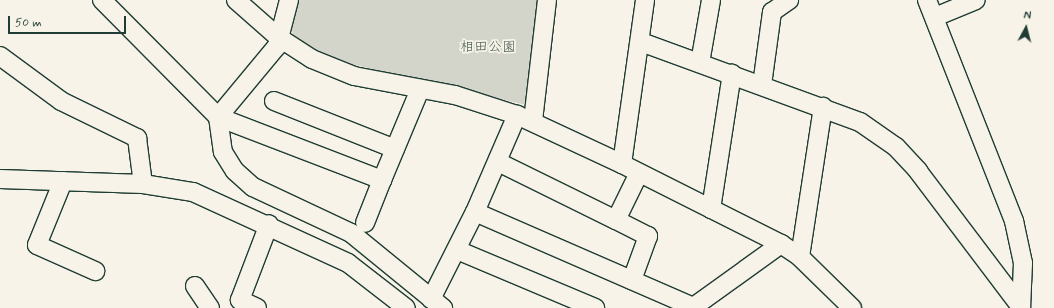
<!DOCTYPE html>
<meta charset="utf-8">
<style>
body{margin:0}
#map{position:relative;width:1054px;height:308px;overflow:hidden;background:#f7f3e8;font-family:Mynerve,"Klee One",sans-serif}
div>[style]{position:absolute}
.green>*{inset:0;background:#d3d5ca}
.roads{filter:drop-shadow(1px 0 #1f3d34) drop-shadow(-1px 0 #1f3d34) drop-shadow(0 1px #1f3d34) drop-shadow(0 -1px #1f3d34)}
.minor>*{height:18px;margin:-9px;padding:0 9px;transform-origin:9px;border-radius:9px;background:#f7f3e8}
span{translate:-50% -50%;white-space:nowrap;text-align:center;line-height:1.15;-webkit-text-stroke:3.5px #f7f3e8;paint-order:stroke}
.park-label{font-size:14px;color:#435b52}
.north{position:absolute;left:1006px;top:8px;width:40px;height:40px;-webkit-text-stroke:3px #f7f3e8;paint-order:stroke;rotate:7deg;font-size:11px;font-weight:700;line-height:16px;text-align:center;color:#1f3d34}
.north::after{content:'';display:block;margin:auto;width:14px;height:18px;background:#1f3d34;clip-path:polygon(50% 0,100% 100%,50% 72%,0 100%)}
.scale{position:absolute;left:8px;top:16px;width:118px;height:18px;box-sizing:border-box;border:2px solid #1f3d34;border-top:0;padding-left:5px;font-size:12px;line-height:14px;white-space:nowrap;color:#1f3d34;-webkit-text-stroke:3px #f7f3e8;paint-order:stroke}
</style>
<div id="map">
<div class="green">
<div style="clip-path:polygon(294px 0,540px 0,526px 105px,334px 60px,293px 37px,290px 15px)"></div>
</div>
<div class="roads">
<div class="minor">
<div style="left:102px;top:0;width:165px;rotate:45.2deg"></div>
<div style="left:218px;top:117px;width:176px;rotate:21deg"></div>
<div style="left:382px;top:180px;width:46px;rotate:111.6deg"></div>
<div style="left:236px;top:0;width:56px;rotate:41.4deg"></div>
<div style="left:278px;top:37px;width:40px;rotate:32.9deg"></div>
<div style="left:312px;top:59px;width:45px;rotate:22deg"></div>
<div style="left:354px;top:76px;width:103px;rotate:10.7deg"></div>
<div style="left:455px;top:95px;width:65px;rotate:17.9deg"></div>
<div style="left:517px;top:115px;width:116px;rotate:25deg"></div>
<div style="left:622px;top:164px;width:178px;rotate:26.7deg"></div>
<div style="left:781px;top:244px;width:23px;rotate:34deg"></div>
<div style="left:800px;top:257px;width:73px;rotate:44.4deg"></div>
<div style="left:289px;top:0;width:48px;rotate:104.6deg"></div>
<div style="left:277px;top:46px;width:92px;rotate:129.7deg"></div>
<div style="left:218px;top:117px;width:35px;rotate:82deg"></div>
<div style="left:223px;top:152px;width:22px;rotate:58deg"></div>
<div style="left:235px;top:171px;width:24px;rotate:42deg"></div>
<div style="left:253px;top:187px;width:108px;rotate:25.1deg"></div>
<div style="left:351px;top:233px;width:119px;rotate:39.2deg"></div>
<div style="left:927px;top:0;width:238px;rotate:68.5deg"></div>
<div style="left:1014px;top:221px;width:43px;rotate:77.9deg"></div>
<div style="left:1023px;top:263px;width:45px;rotate:92.5deg"></div>
<div style="left:935px;top:17px;width:44px;rotate:-22.5deg"></div>
<div style="left:641px;top:42px;width:233px;rotate:20.1deg"></div>
<div style="left:860px;top:122px;width:44px;rotate:34.8deg"></div>
<div style="left:896px;top:147px;width:33px;rotate:47deg"></div>
<div style="left:918px;top:171px;width:171px;rotate:52.9deg"></div>
<div style="left:0;top:56px;width:76px;rotate:36.4deg"></div>
<div style="left:61px;top:101px;width:85px;rotate:26deg"></div>
<div style="left:137px;top:138px;width:46px;rotate:82.6deg"></div>
<div style="left:700px;top:63px;width:64px;rotate:-80.1deg"></div>
<div style="left:762px;top:85px;width:74px;rotate:-82.2deg"></div>
<div style="left:772px;top:12px;width:21px;rotate:-35deg"></div>
<div style="left:274px;top:101px;width:130px;rotate:21.6deg"></div>
<div style="left:533px;top:121px;width:122px;rotate:-83.4deg"></div>
<div style="left:498px;top:162px;width:131px;rotate:26.2deg"></div>
<div style="left:616px;top:220px;width:52px;rotate:-63.9deg"></div>
<div style="left:622px;top:164px;width:166px;rotate:-82deg"></div>
<div style="left:0;top:179px;width:143px;rotate:2deg"></div>
<div style="left:143px;top:184px;width:51px;rotate:9.1deg"></div>
<div style="left:193px;top:192px;width:170px;rotate:24.6deg"></div>
<div style="left:348px;top:263px;width:73px;rotate:37.8deg"></div>
<div style="left:382px;top:180px;width:99px;rotate:-67.3deg"></div>
<div style="left:63px;top:181px;width:69px;rotate:112.1deg"></div>
<div style="left:37px;top:245px;width:64px;rotate:24.1deg"></div>
<div style="left:711px;top:209px;width:137px;rotate:-81.2deg"></div>
<div style="left:475px;top:212px;width:238px;rotate:23.5deg"></div>
<div style="left:616px;top:220px;width:36px;rotate:27deg"></div>
<div style="left:648px;top:236px;width:47px;rotate:110deg"></div>
<div style="left:457px;top:250px;width:150px;rotate:22.8deg"></div>
<div style="left:800px;top:257px;width:152px;rotate:-81.3deg"></div>
<div style="left:195px;top:286px;width:27px;rotate:56deg"></div>
<div style="left:431px;top:299px;width:97px;rotate:-63.2deg"></div>
<div style="left:475px;top:212px;width:106px;rotate:-66.6deg"></div>
<div style="left:257px;top:308px;width:19px;rotate:-155deg"></div>
<div style="left:240px;top:300px;width:81px;rotate:-69.1deg"></div>
<div style="left:692px;top:308px;width:110px;rotate:-35.7deg"></div>
</div>
</div>
<div class="park-label">
<span style="left:488px;top:47px">相田公園</span>
</div>
<div class="north">N</div>
<div class="scale">50 m</div>
</div>
